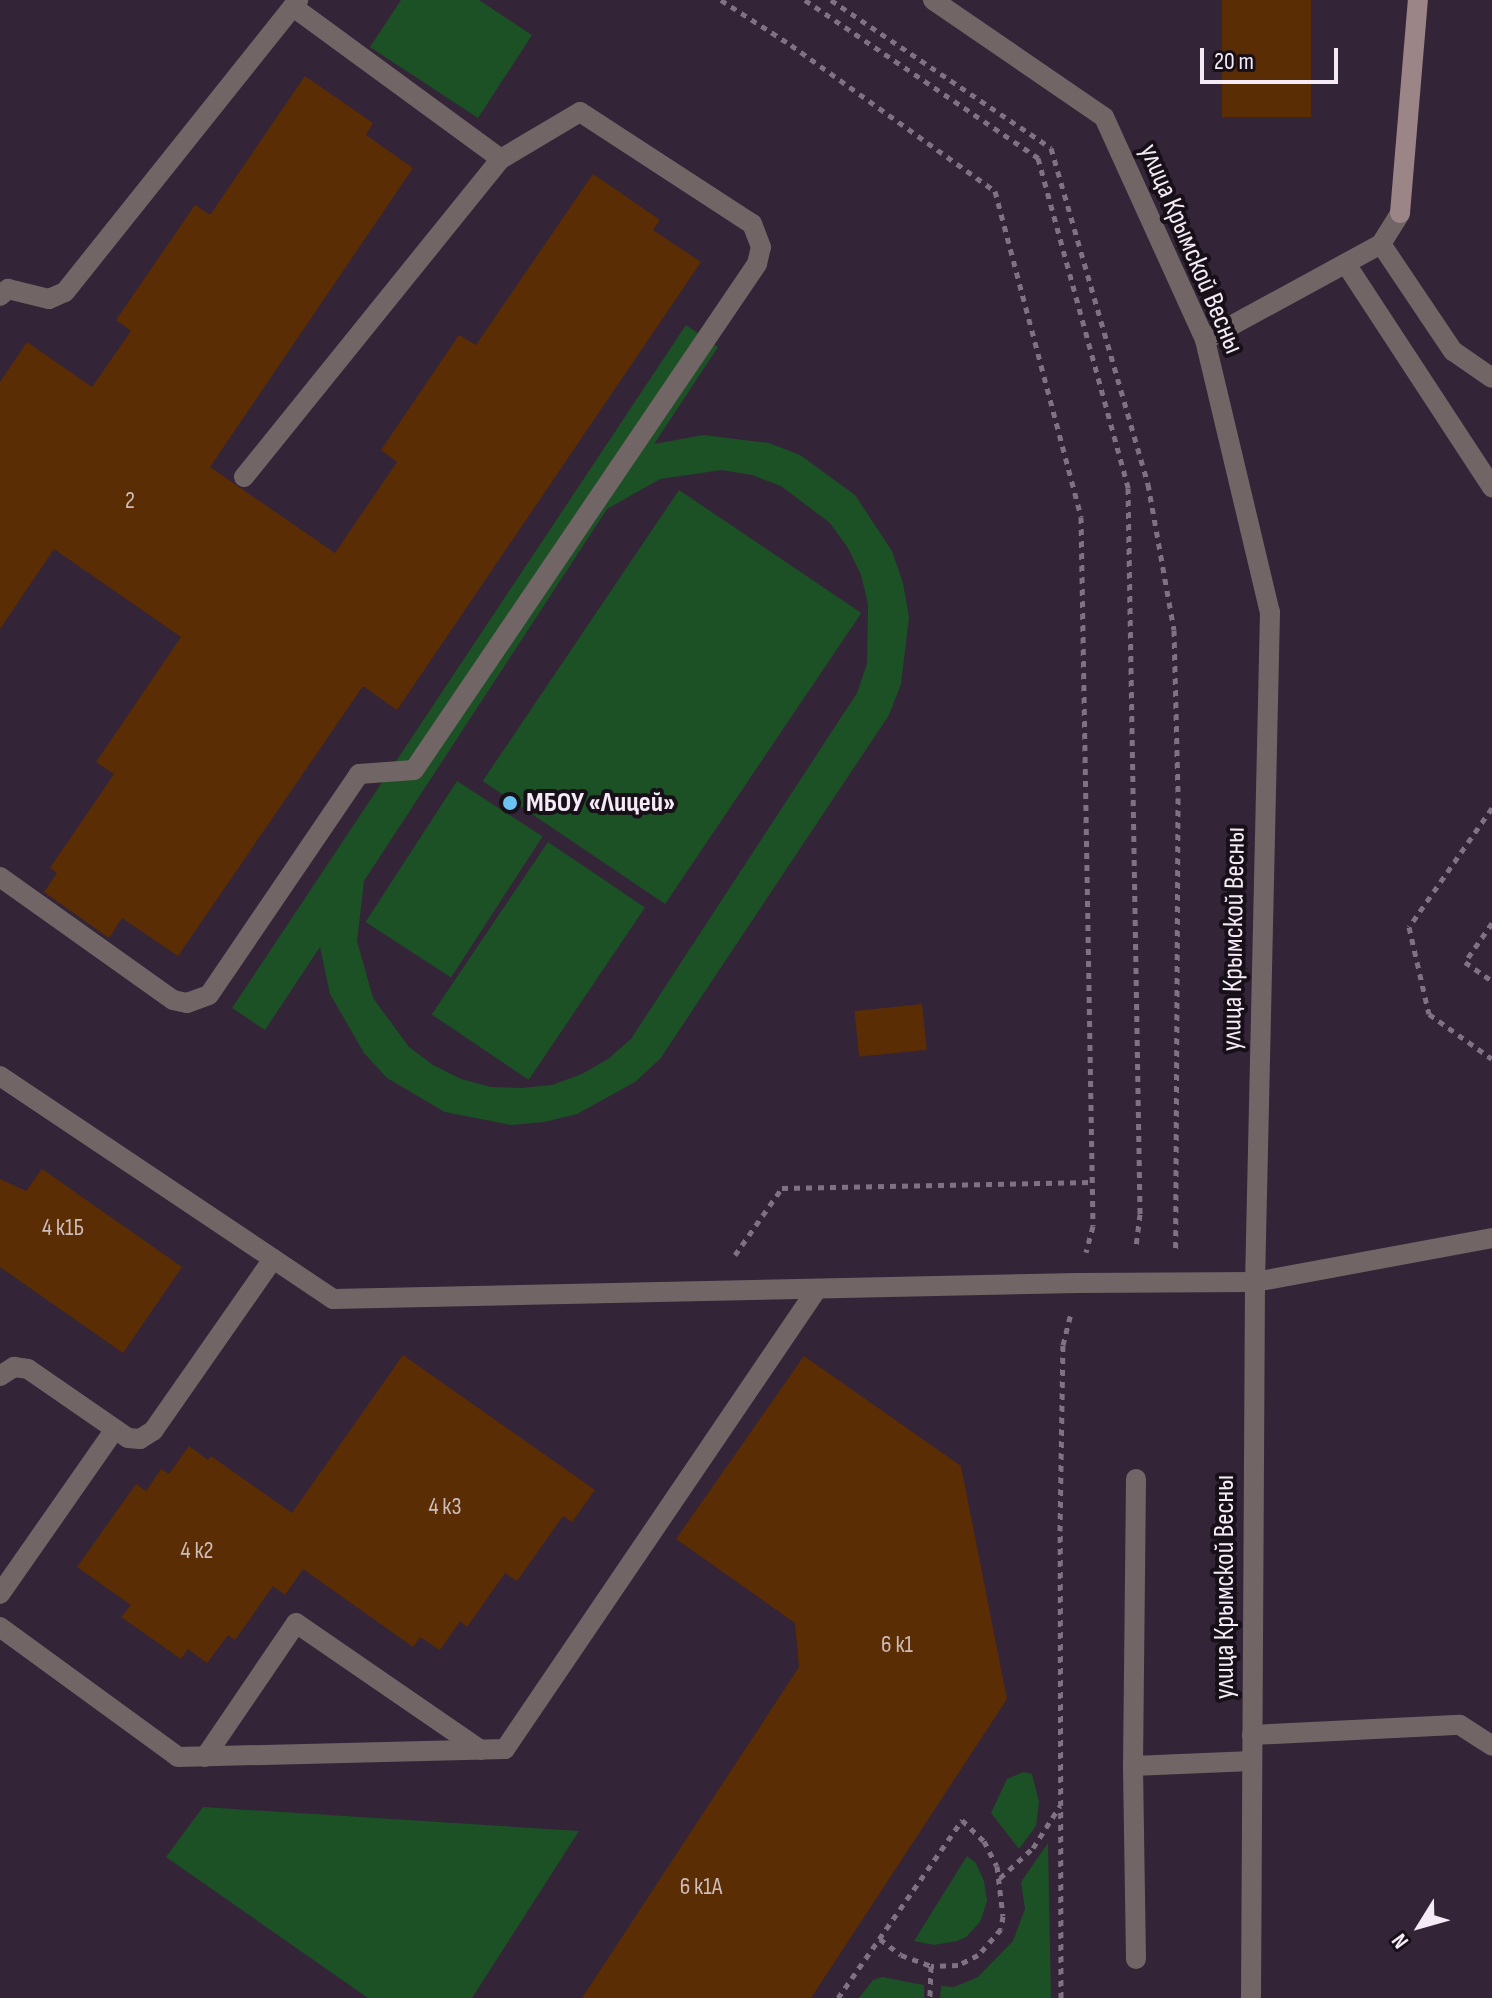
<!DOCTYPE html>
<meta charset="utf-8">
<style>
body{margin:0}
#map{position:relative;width:1492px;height:1998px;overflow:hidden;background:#332437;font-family:"Sofia Sans Condensed",sans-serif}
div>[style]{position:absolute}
.green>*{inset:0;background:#1c5126;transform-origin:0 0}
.building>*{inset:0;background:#5a2d04;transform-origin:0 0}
.path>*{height:5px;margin-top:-2.5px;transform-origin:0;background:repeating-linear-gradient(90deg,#7f7282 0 6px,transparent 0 12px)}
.lane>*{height:20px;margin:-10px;padding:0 10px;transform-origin:10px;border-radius:10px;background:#726565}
.street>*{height:20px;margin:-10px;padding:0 10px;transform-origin:10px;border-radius:10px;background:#726565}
.secondary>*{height:20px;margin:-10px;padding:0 10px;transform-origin:10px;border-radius:10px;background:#9b8586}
.dots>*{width:22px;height:22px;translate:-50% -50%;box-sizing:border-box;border:4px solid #171018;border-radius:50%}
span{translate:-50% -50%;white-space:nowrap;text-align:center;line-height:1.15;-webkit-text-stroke:8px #171018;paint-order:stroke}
.number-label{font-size:24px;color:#cebcba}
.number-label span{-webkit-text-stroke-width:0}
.street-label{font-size:28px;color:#f5ebf7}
.poi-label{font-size:28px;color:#f5ebf7;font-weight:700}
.left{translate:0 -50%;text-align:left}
.north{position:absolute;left:1380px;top:1886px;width:80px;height:80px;-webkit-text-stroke:6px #171018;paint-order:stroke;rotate:233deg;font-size:22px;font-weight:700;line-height:32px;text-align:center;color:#f5ebf7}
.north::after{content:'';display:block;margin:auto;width:28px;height:36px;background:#f5ebf7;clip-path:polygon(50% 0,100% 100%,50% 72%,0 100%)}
.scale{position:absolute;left:1200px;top:48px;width:138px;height:36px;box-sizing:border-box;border:4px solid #f5ebf7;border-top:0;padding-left:10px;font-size:24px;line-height:28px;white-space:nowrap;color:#f5ebf7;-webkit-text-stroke:6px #171018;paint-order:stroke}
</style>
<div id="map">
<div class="green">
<div style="clip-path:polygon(401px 0,479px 0,532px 35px,478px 118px,370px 47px)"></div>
<div style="clip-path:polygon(evenodd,686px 325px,718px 347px,654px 444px,703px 435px,769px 443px,800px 455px,855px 495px,892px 551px,903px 583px,909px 617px,901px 684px,889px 715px,660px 1059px,635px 1082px,577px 1114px,544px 1122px,511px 1125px,445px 1112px,387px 1078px,364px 1053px,330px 994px,320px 947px,265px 1030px,232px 1008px,686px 325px,722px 470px,752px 475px,781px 486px,830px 523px,848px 548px,861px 575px,868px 604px,867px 664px,857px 693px,631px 1039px,608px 1059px,582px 1074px,552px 1085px,522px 1088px,491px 1087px,461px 1079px,433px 1065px,409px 1047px,373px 998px,357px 941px,364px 881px,607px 509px,660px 479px,722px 470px)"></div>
<div style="left:679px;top:490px;width:220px;height:351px;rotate:34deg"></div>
<div style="left:457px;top:781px;width:102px;height:168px;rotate:33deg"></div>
<div style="left:548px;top:842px;width:117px;height:208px;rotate:34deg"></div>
<div style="clip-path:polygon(1023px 1772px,1032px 1774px,1039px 1802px,1036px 1826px,1019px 1849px,991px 1813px,1007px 1779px)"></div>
<div style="clip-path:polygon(203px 1807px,579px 1831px,472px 1998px,368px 1998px,166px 1857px)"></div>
<div style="clip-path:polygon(1048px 1843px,1051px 1998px,940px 1998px,941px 1986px,954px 1987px,978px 1977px,1013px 1941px,1025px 1909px,1021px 1882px)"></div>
<div style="clip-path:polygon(967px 1856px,976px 1863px,984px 1881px,987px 1901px,980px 1922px,966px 1937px,957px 1941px,934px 1945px,914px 1941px)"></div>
<div style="clip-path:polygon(882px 1977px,924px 1985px,924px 1998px,859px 1998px,873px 1980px)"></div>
</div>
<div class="building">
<div style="left:1222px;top:0;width:89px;height:117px"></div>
<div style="clip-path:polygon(305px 76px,373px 123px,366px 135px,413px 168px,210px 467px,335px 553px,397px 462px,381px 450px,459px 335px,476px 345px,593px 174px,660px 220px,653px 230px,701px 262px,397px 710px,363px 686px,178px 956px,122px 918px,109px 938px,44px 892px,57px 873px,50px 868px,114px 774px,96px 762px,181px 637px,54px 549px,0 629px,0 382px,27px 342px,92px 387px,131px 331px,116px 320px,195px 205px,210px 215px)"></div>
<div style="left:922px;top:1004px;width:46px;height:68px;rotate:84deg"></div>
<div style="clip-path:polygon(42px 1169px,182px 1267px,123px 1353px,0 1267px,0 1179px,26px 1191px)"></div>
<div style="clip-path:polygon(403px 1355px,595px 1490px,572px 1522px,563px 1516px,517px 1581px,505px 1573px,467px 1627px,460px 1621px,440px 1650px,420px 1637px,413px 1647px,303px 1569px,285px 1595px,273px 1586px,235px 1640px,228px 1635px,207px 1663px,188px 1649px,181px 1659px,121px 1617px,131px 1605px,77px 1567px,136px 1484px,146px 1491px,161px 1469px,169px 1474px,189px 1446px,208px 1460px,211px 1456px,292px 1513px)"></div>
<div style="clip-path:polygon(804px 1356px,961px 1466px,1007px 1699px,811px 1998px,582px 1998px,799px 1667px,795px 1623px,676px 1539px)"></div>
</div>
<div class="path">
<div style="left:721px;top:0;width:83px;rotate:32.7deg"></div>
<div style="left:791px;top:45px;width:251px;rotate:35.6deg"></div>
<div style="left:995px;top:191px;width:337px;rotate:75.2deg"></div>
<div style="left:1081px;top:517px;width:709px;rotate:89.03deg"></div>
<div style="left:1093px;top:1226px;width:27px;rotate:105deg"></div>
<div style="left:805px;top:0;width:282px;rotate:34.1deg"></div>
<div style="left:1038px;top:158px;width:342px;rotate:74.7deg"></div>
<div style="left:1128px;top:488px;width:726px;rotate:89.05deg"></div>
<div style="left:1140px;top:1214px;width:34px;rotate:97deg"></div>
<div style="left:831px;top:0;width:265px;rotate:33.9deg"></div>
<div style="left:1051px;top:148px;width:350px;rotate:73.9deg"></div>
<div style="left:1148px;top:484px;width:148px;rotate:79.9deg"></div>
<div style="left:1174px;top:630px;width:168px;rotate:88.6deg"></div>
<div style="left:1178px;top:798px;width:451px;rotate:90.3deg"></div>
<div style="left:1492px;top:808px;width:145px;rotate:124.9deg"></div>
<div style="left:1409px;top:927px;width:89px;rotate:77.1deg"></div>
<div style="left:1429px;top:1014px;width:77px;rotate:35.5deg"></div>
<div style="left:1492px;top:923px;width:47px;rotate:124.7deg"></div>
<div style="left:1465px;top:962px;width:33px;rotate:35deg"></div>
<div style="left:735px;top:1255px;width:82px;rotate:-55deg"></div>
<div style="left:782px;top:1188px;width:310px;rotate:-1.1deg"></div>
<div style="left:1000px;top:1878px;width:45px;rotate:-42.3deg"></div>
<div style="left:1033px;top:1848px;width:50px;rotate:-57.3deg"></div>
<div style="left:880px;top:1939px;width:26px;rotate:37deg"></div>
<div style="left:901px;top:1955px;width:32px;rotate:20deg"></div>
<div style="left:838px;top:1998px;width:217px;rotate:-55.1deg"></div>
<div style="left:962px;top:1820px;width:30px;rotate:44deg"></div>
<div style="left:984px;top:1841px;width:28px;rotate:63deg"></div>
<div style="left:997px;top:1866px;width:50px;rotate:83.2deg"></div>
<div style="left:1003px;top:1916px;width:13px;rotate:99deg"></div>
<div style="left:1001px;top:1929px;width:35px;rotate:131deg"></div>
<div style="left:978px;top:1955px;width:22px;rotate:153deg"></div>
<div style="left:958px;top:1965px;width:27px;rotate:178deg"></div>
<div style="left:931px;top:1966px;width:32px;rotate:92deg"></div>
<div style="left:1061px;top:1998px;width:467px;rotate:-90.1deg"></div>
<div style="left:1060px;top:1531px;width:186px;rotate:-89.1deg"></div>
<div style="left:1063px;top:1345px;width:30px;rotate:-76deg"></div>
</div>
<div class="lane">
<div style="left:1381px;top:244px;width:129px;rotate:56.1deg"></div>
<div style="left:1453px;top:351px;width:47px;rotate:34.7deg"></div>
<div style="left:1346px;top:264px;width:267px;rotate:56.8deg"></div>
<div style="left:0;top:296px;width:11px;rotate:-41deg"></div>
<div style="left:8px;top:289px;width:42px;rotate:13.7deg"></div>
<div style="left:49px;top:299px;width:17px;rotate:-24deg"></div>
<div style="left:65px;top:292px;width:374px;rotate:-51.4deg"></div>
<div style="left:244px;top:477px;width:409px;rotate:-51.1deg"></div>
<div style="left:0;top:877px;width:212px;rotate:35.4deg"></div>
<div style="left:173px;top:1000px;width:14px;rotate:12deg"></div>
<div style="left:187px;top:1003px;width:23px;rotate:-20deg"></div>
<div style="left:209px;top:995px;width:267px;rotate:-55.8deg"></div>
<div style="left:359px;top:774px;width:55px;rotate:-4.2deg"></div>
<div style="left:414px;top:770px;width:611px;rotate:-55.87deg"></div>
<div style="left:757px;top:264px;width:17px;rotate:-77deg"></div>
<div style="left:761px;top:247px;width:25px;rotate:-111deg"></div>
<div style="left:752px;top:224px;width:205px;rotate:-146.9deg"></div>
<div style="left:580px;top:112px;width:92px;rotate:149.3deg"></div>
<div style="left:501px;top:159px;width:258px;rotate:-143.8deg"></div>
<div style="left:0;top:1076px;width:401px;rotate:33.8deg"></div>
<div style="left:1255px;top:1282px;width:241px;rotate:-10.5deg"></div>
<div style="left:0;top:1376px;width:17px;rotate:-33deg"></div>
<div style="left:14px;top:1367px;width:14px;rotate:8deg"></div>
<div style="left:28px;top:1369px;width:121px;rotate:34.6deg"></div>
<div style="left:128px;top:1438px;width:12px;rotate:5deg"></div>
<div style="left:140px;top:1439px;width:15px;rotate:-32deg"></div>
<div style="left:153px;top:1431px;width:210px;rotate:-55.1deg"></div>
<div style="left:0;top:1594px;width:201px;rotate:-55.1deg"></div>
<div style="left:0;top:1627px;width:220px;rotate:36.1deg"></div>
<div style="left:178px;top:1757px;width:327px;rotate:-1.4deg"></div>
<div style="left:505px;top:1749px;width:556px;rotate:-55.85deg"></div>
<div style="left:1252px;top:1735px;width:208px;rotate:-2.8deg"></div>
<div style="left:1460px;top:1725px;width:38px;rotate:33deg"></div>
<div style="left:205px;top:1757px;width:162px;rotate:-55.8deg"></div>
<div style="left:296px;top:1623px;width:224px;rotate:34.5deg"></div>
<div style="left:1133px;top:1766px;width:287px;rotate:-89.4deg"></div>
<div style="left:1136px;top:1959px;width:193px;rotate:-90.9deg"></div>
<div style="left:1133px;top:1766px;width:119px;rotate:-2.4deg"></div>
</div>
<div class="street">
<div style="left:933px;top:0;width:207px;rotate:34.4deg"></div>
<div style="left:1104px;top:117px;width:245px;rotate:65.6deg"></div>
<div style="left:1205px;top:340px;width:280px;rotate:76.6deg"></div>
<div style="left:1270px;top:612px;width:670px;rotate:91.28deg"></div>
<div style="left:1255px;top:1282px;width:716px;rotate:90.32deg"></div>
<div style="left:1205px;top:340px;width:200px;rotate:-28.6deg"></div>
<div style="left:1381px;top:244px;width:36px;rotate:-58deg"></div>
<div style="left:333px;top:1299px;width:745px;rotate:-1.23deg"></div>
<div style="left:1078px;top:1283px;width:177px;rotate:-0.3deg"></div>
</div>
<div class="secondary">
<div style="left:1400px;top:213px;width:214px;rotate:-85.2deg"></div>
</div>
<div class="dots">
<div style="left:510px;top:803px;background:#6ac3f1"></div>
</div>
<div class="number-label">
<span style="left:130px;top:501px">2</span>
<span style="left:63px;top:1228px">4 к1Б</span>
<span style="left:445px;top:1507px">4 к3</span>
<span style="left:197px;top:1551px">4 к2</span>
<span style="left:897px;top:1645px">6 к1</span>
<span style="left:701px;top:1887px">6 к1А</span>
</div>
<div class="street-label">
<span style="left:1191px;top:249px;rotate:67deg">улица Крымской Весны</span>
<span style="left:1234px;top:939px;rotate:-89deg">улица Крымской Весны</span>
<span style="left:1225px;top:1587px;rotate:-90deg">улица Крымской Весны</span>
</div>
<div class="poi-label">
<span class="left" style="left:526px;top:803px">МБОУ «Лицей»</span>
</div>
<div class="north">N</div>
<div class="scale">20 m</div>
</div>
